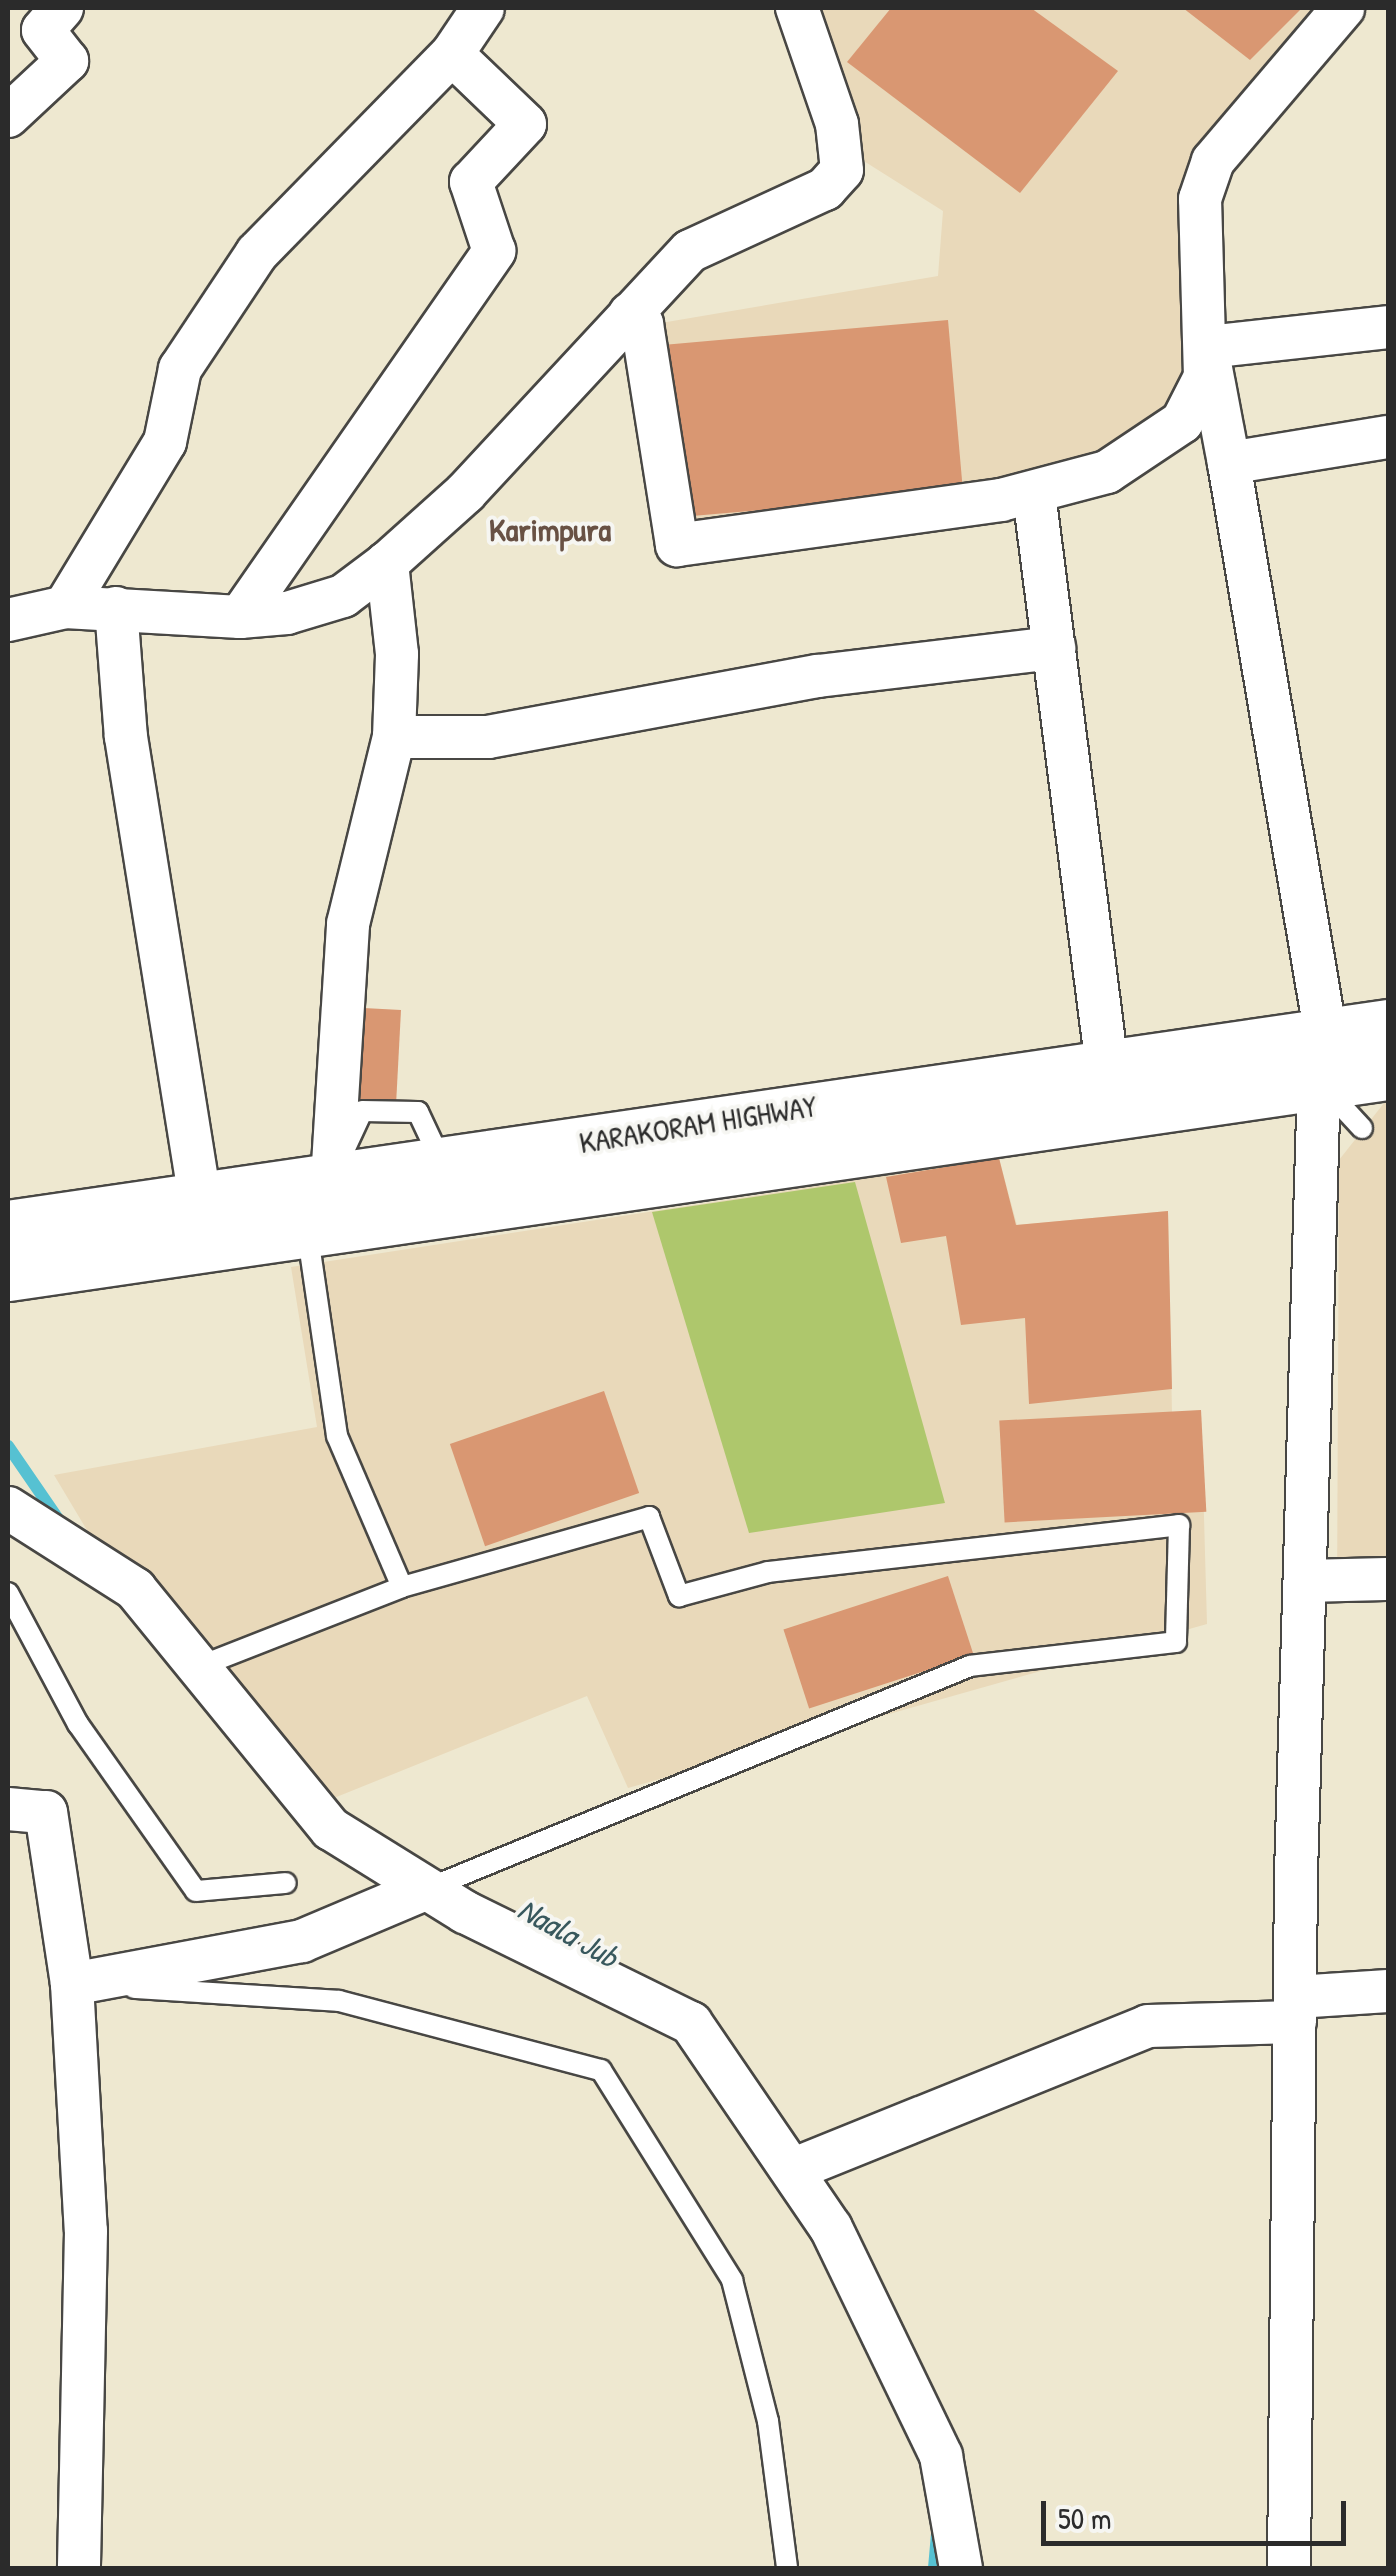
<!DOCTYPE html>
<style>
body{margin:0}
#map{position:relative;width:1396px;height:2576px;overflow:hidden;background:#eee8d0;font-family:"Patrick Hand",sans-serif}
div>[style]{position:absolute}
.built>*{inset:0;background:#e9d9ba}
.green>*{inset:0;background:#aec76c}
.stream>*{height:12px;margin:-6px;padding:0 6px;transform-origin:6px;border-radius:6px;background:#56c1d2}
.building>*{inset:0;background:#d99772;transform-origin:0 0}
.roads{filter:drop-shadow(2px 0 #484744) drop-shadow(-2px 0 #484744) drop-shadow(0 2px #484744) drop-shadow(0 -2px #484744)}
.lane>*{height:20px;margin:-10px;padding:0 10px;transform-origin:10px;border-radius:10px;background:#fff}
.street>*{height:42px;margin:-21px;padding:0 21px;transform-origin:21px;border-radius:21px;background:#fff}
.highway>*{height:55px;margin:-27.5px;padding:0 27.5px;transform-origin:27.5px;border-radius:27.5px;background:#fff}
span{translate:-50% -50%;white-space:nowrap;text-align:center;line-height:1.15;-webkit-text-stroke:8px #f6f6f2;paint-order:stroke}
.street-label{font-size:30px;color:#2b2b2b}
.neighbourhood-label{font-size:32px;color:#685144;font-weight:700}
.water-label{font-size:32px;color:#38585d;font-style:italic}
.frame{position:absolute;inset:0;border:10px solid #2b2b2b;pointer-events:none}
.scale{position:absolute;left:1041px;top:2501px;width:305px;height:45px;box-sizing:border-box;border:5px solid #2b2b2b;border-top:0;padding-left:12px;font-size:30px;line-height:35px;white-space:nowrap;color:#2b2b2b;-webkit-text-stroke:8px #f6f6f2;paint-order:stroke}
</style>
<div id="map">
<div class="built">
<div style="clip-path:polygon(812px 8px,1322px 8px,1193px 155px,1178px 206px,1185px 363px,1167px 409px,1093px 457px,1034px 476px,680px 535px,655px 324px,938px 276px,943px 211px,859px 158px)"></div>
<div style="clip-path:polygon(1388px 1098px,1388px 1592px,1337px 1596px,1339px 1160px)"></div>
<div style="clip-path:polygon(999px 1158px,1017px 1225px,1168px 1211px,1172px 1413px,1201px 1410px,1207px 1624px,628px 1788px,587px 1696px,324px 1802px,112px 1572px,54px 1475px,317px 1427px,291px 1267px)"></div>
</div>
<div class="green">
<div style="clip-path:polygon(855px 1182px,945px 1503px,749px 1533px,652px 1212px)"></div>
</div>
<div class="stream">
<div style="left:8px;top:1446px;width:93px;rotate:55.5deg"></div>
<div style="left:934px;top:2568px;width:37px;rotate:-85deg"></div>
</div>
<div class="building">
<div style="clip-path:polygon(891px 8px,1031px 8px,1118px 71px,1020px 193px,847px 62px)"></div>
<div style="clip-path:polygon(1183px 8px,1302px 8px,1250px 60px)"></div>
<div style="left:948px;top:320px;width:173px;height:292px;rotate:85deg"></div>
<div style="left:401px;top:1010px;width:93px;height:56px;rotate:93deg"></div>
<div style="clip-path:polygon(999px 1158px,1016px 1225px,1168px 1211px,1172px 1389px,1029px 1404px,1025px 1318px,961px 1325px,946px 1236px,901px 1243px,886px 1177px)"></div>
<div style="left:604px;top:1391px;width:108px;height:163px;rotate:71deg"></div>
<div style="left:1201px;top:1410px;width:102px;height:202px;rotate:87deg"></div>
<div style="left:948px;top:1576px;width:83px;height:173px;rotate:72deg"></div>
</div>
<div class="roads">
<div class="lane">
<div style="left:1324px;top:1087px;width:56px;rotate:47.2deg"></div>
<div style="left:346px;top:1146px;width:38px;rotate:-65deg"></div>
<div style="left:362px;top:1111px;width:56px;rotate:1deg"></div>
<div style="left:418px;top:1112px;width:56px;rotate:64.8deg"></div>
<div style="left:307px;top:1230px;width:208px;rotate:81.7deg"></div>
<div style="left:337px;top:1436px;width:164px;rotate:66.7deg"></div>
<div style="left:8px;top:1593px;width:149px;rotate:61.9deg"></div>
<div style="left:78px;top:1724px;width:204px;rotate:54.8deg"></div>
<div style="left:196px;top:1891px;width:90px;rotate:-5.1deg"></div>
<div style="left:198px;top:1667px;width:219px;rotate:-21.4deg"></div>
<div style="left:402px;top:1587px;width:257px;rotate:-15.8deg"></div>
<div style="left:649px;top:1517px;width:85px;rotate:69.2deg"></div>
<div style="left:679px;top:1596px;width:92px;rotate:-15.1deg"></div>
<div style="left:768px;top:1572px;width:414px;rotate:-6.5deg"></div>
<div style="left:1179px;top:1525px;width:117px;rotate:91.5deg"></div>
<div style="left:1176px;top:1642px;width:207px;rotate:173.4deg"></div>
<div style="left:970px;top:1666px;width:587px;rotate:157.67deg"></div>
<div style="left:134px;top:1988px;width:205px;rotate:3.6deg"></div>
<div style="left:339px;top:2001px;width:271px;rotate:14.8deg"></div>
<div style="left:601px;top:2070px;width:248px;rotate:58deg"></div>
<div style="left:732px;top:2280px;width:146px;rotate:75.7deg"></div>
<div style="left:768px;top:2421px;width:148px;rotate:82.6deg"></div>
</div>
<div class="street">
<div style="left:8px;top:116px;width:81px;rotate:-43deg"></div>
<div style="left:67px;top:61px;width:39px;rotate:-128deg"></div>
<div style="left:43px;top:30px;width:29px;rotate:-49deg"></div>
<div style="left:630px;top:314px;width:16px;rotate:40deg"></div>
<div style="left:642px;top:324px;width:224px;rotate:81deg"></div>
<div style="left:677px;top:545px;width:327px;rotate:-7.9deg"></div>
<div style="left:1001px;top:500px;width:110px;rotate:-14.8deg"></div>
<div style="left:1107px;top:472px;width:90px;rotate:-33.7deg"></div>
<div style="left:1182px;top:422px;width:51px;rotate:-62.9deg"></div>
<div style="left:1205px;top:377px;width:178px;rotate:-91.6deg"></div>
<div style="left:1200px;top:199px;width:40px;rotate:-71.1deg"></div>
<div style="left:1213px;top:161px;width:201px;rotate:-49.6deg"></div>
<div style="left:1388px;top:327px;width:182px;rotate:173.7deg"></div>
<div style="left:1207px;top:347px;width:118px;rotate:79.3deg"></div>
<div style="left:1229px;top:463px;width:161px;rotate:-9.3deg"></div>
<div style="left:1229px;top:463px;width:581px;rotate:80.39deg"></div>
<div style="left:1034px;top:494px;width:577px;rotate:82.73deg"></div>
<div style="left:65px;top:607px;width:175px;rotate:3.3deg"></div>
<div style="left:240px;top:617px;width:47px;rotate:-4.9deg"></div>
<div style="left:287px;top:613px;width:59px;rotate:-16.9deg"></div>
<div style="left:343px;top:596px;width:55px;rotate:-36.9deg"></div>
<div style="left:387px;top:563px;width:105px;rotate:-41.9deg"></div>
<div style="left:465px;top:493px;width:330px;rotate:-47.1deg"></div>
<div style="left:690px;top:251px;width:149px;rotate:-24.7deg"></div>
<div style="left:825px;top:189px;width:25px;rotate:-48deg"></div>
<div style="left:842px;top:170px;width:46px;rotate:-96.2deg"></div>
<div style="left:837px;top:124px;width:123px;rotate:-109deg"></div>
<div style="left:116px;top:608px;width:129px;rotate:85.6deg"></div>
<div style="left:126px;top:737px;width:469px;rotate:80.9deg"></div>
<div style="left:240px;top:617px;width:446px;rotate:-55.2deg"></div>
<div style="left:494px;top:251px;width:73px;rotate:-108.4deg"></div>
<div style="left:471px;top:182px;width:79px;rotate:-47deg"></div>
<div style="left:525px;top:124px;width:101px;rotate:-136.2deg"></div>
<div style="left:8px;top:620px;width:58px;rotate:-12.8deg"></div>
<div style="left:65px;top:607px;width:193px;rotate:-58.8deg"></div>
<div style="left:165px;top:442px;width:75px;rotate:-78.4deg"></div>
<div style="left:180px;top:369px;width:139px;rotate:-56.4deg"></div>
<div style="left:257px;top:253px;width:279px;rotate:-45.6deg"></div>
<div style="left:452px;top:54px;width:55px;rotate:-56deg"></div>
<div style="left:394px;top:737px;width:94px"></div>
<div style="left:488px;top:737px;width:336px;rotate:-10.5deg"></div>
<div style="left:818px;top:676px;width:238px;rotate:-6.8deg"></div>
<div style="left:332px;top:1180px;width:256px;rotate:-86.4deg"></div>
<div style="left:348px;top:924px;width:193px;rotate:-76.2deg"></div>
<div style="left:394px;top:737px;width:83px;rotate:-87.9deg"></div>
<div style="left:397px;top:654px;width:92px;rotate:-96.3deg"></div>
<div style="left:8px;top:1508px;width:151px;rotate:32.5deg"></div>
<div style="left:135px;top:1589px;width:310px;rotate:50.8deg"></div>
<div style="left:331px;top:1829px;width:158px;rotate:31.8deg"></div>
<div style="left:465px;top:1912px;width:252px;rotate:26.2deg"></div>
<div style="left:691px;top:2023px;width:248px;rotate:55.7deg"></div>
<div style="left:831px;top:2228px;width:253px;rotate:64.2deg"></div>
<div style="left:941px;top:2456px;width:114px;rotate:79.9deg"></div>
<div style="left:1306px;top:1581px;width:82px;rotate:-1.4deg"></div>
<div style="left:8px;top:1809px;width:38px;rotate:5deg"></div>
<div style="left:46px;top:1812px;width:174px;rotate:81.4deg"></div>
<div style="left:72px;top:1984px;width:234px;rotate:-10.6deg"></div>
<div style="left:302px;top:1941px;width:134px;rotate:-22.9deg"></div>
<div style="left:72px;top:1984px;width:247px;rotate:86.8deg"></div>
<div style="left:86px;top:2231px;width:337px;rotate:91.2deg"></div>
<div style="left:1296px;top:1997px;width:92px;rotate:-3.7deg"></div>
<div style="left:792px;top:2170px;width:384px;rotate:-22deg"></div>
<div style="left:1148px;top:2026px;width:147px;rotate:-1.6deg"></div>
<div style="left:1289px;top:2568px;width:694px;rotate:-89.42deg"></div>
<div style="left:1296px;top:1874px;width:792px;rotate:-88.34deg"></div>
</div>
<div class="highway">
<div style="left:8px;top:1228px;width:1395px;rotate:-8.29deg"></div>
<div style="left:8px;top:1273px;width:1395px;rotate:-8.29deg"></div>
</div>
</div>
<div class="street-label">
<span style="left:698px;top:1124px;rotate:-9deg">KARAKORAM HIGHWAY</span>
</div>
<div class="neighbourhood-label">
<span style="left:550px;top:530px">Karimpura</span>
</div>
<div class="water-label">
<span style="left:568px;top:1933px;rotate:29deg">Naala Jub</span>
</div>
<div class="frame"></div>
<div class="scale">50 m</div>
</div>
